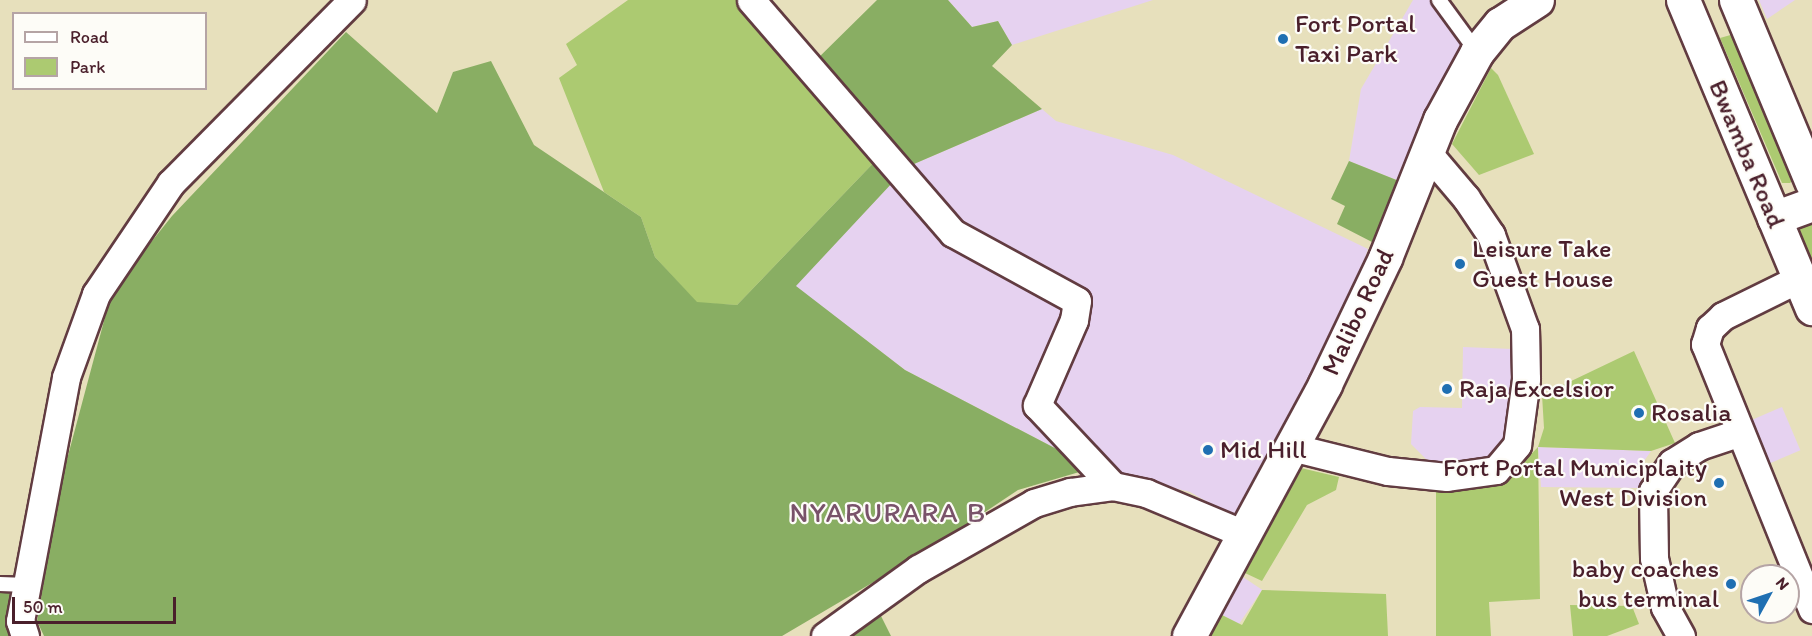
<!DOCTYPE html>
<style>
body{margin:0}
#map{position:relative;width:1812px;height:636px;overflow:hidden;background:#e7e0bc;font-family:Itim,sans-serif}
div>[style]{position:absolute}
.built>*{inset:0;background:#e6d2f0;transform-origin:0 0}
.green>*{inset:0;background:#acca71}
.forest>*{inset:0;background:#89ae63}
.roads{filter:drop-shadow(2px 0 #623c41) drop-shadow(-2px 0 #623c41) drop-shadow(0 2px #623c41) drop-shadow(0 -2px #623c41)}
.service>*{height:14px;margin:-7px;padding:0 7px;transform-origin:7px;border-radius:7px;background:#fff}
.minor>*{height:27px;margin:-13.5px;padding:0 13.5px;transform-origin:13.5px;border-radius:13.5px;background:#fff}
.tertiary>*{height:33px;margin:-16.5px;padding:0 16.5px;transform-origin:16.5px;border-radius:16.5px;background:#fff}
.primary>*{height:33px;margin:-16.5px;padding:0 16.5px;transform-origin:16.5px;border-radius:16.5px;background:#fff}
.dots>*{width:16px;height:16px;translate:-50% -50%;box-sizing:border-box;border:3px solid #fdfcf7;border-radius:50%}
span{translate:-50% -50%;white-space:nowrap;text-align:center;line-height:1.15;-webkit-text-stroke:4.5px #fdfcf7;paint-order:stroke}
.poi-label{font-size:26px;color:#4a1f2b}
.left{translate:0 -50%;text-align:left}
.right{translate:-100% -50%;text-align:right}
.street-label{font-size:26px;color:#4a1f2b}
.quarter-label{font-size:28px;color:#79526a;letter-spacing:1.5px}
.legend{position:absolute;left:12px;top:12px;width:195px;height:78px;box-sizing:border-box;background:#fdfcf7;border:2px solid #b5a4a5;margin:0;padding:8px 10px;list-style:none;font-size:18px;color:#4a1f2b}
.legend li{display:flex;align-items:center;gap:12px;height:30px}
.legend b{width:30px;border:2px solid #b5a4a5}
.north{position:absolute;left:1740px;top:564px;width:60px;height:60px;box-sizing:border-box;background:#fdfcf7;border:2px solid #b5a4a5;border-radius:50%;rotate:50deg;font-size:16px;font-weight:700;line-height:24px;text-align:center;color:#4a1f2b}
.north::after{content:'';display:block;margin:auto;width:21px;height:27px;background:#1f6fb2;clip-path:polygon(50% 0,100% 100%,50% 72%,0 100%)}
.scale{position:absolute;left:12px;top:597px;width:164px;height:27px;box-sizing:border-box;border:3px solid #4a1f2b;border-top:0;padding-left:8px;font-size:18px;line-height:21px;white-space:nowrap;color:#4a1f2b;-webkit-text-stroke:4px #fdfcf7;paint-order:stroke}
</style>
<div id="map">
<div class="built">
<div style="clip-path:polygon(948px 0,1153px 0,1012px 45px,998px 21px,972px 27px)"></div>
<div style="clip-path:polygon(1413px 0,1432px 0,1466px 49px,1399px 181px,1349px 161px,1361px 89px)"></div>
<div style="clip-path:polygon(1759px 0,1795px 0,1767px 19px)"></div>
<div style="clip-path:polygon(1042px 109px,1056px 121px,1173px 155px,1368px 249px,1351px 300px,1235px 518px,1190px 492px,1093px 468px,905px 370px,795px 286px,907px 167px)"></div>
<div style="clip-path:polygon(1463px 347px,1513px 349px,1516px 421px,1500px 455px,1450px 468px,1426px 459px,1411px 444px,1413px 411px,1420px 407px,1462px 408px)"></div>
<div style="left:1782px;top:407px;width:47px;height:33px;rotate:67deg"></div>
<div style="clip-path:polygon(1538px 447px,1651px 451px,1642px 464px,1641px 488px,1541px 487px)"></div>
<div style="left:1243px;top:577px;width:23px;height:43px;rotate:34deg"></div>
</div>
<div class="green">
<div style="clip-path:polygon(628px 0,748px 0,883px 153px,737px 305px,697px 303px,655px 257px,641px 217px,604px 192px,559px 78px,577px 65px,566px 44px)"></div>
<div style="clip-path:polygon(1734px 34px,1794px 179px,1790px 183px,1782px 183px,1720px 38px)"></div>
<div style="clip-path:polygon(1491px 68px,1498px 75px,1534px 154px,1479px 175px,1452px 144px)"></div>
<div style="clip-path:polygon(1810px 219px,1812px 223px,1812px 264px,1796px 225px)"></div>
<div style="clip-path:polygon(1634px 351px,1675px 443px,1651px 451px,1538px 447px,1540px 599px,1489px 602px,1491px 636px,1436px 636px,1436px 489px,1498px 478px,1518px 468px,1538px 447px,1544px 428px,1542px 395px)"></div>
<div style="clip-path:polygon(1301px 468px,1339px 477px,1336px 490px,1307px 505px,1262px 581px,1245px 573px)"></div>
<div style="clip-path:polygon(1262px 590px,1386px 594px,1388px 636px,1210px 636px,1222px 615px,1242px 625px)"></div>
<div style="clip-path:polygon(1570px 605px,1632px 606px,1639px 624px,1607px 636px,1573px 636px)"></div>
</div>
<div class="forest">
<div style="clip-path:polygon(877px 0,948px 0,972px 27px,998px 21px,1012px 45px,992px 66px,1042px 109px,907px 167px,796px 286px,905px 370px,1093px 468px,1018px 490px,928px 550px,782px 636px,44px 636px,37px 621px,62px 478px,112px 291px,172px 216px,346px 32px,437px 113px,453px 72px,491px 61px,534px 145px,641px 217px,655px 257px,697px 302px,737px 305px,883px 153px,809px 67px)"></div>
<div style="clip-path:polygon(1349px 161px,1399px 181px,1372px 242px,1337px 224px,1345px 206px,1331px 199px)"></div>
<div style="clip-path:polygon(0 583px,14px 584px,17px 636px,0 636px)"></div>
<div style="clip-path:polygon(877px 608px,891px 636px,829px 636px)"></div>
</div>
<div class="roads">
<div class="service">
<div style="left:1439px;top:0;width:64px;rotate:53.8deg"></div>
<div style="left:0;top:584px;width:27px;rotate:2deg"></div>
</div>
<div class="minor">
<div style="left:751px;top:0;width:308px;rotate:49.1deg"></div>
<div style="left:953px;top:233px;width:141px;rotate:28.7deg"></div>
<div style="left:1077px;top:301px;width:19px;rotate:99deg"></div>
<div style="left:1074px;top:320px;width:93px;rotate:113.5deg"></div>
<div style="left:1037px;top:405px;width:111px;rotate:46.8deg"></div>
<div style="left:1798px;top:279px;width:84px;rotate:153.7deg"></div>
<div style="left:1723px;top:316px;width:18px;rotate:137deg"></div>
<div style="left:1710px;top:328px;width:17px;rotate:107deg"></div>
<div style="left:1705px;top:344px;width:286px;rotate:68deg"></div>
<div style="left:1291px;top:447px;width:100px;rotate:13.9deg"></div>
<div style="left:1388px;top:471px;width:59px;rotate:5.8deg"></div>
<div style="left:1447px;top:477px;width:49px;rotate:-8.1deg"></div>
<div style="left:1496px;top:470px;width:33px;rotate:-50deg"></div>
<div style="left:1517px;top:445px;width:67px;rotate:-82.2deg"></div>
<div style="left:1526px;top:379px;width:50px;rotate:-91.1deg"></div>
<div style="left:1525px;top:329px;width:100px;rotate:-109.9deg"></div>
<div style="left:1491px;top:235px;width:45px;rotate:-124deg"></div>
<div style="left:1466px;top:198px;width:60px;rotate:-130.3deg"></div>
<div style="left:25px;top:636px;width:16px;rotate:-108deg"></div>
<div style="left:20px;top:621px;width:248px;rotate:-79.3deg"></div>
<div style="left:66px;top:377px;width:88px;rotate:-70.1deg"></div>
<div style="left:96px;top:294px;width:134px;rotate:-56deg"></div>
<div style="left:171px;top:183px;width:257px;rotate:-45.3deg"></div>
<div style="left:825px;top:636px;width:115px;rotate:-35.8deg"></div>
<div style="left:918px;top:569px;width:133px;rotate:-29.6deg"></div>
<div style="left:1034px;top:503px;width:38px;rotate:-17deg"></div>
<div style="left:1070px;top:492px;width:43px;rotate:-7.9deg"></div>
<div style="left:1113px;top:486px;width:34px;rotate:12deg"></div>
<div style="left:1146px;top:493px;width:106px;rotate:22.7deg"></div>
<div style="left:1681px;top:636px;width:33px;rotate:-119deg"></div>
<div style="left:1665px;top:607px;width:50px;rotate:-102.7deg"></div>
<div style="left:1654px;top:558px;width:67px;rotate:-90.9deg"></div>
<div style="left:1653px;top:491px;width:34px;rotate:-56deg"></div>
<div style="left:1672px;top:463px;width:32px;rotate:-32deg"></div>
<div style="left:1699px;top:446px;width:41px;rotate:-18.4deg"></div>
</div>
<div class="tertiary">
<div style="left:1189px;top:636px;width:286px;rotate:-61.6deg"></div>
<div style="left:1325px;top:384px;width:140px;rotate:-64.5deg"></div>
<div style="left:1385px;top:258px;width:149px;rotate:-68.3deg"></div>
<div style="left:1440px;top:120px;width:77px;rotate:-61.4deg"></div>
<div style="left:1477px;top:52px;width:36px;rotate:-51deg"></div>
<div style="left:1500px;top:24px;width:44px;rotate:-33deg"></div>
</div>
<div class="primary">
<div style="left:1683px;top:0;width:334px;rotate:67.3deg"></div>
<div style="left:1736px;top:0;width:198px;rotate:67.4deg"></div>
<div style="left:1774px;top:218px;width:40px;rotate:-20.2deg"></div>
</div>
</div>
<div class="dots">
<div style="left:1283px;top:39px;background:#1f6fb2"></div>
<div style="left:1460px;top:264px;background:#1f6fb2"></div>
<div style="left:1447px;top:389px;background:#1f6fb2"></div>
<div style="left:1639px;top:413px;background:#1f6fb2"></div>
<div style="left:1208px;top:450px;background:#1f6fb2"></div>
<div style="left:1719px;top:483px;background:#1f6fb2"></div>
<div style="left:1731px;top:584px;background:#1f6fb2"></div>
</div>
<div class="poi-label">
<span class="left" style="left:1295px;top:39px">Fort Portal<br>Taxi Park</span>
<span class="left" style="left:1472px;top:264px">Leisure Take<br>Guest House</span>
<span class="left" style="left:1459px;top:389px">Raja Excelsior</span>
<span class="left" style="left:1651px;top:413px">Rosalia</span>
<span class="left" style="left:1220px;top:450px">Mid Hill</span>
<span class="right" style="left:1707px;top:483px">Fort Portal Municiplaity<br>West Division</span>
<span class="right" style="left:1719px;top:584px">baby coaches<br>bus terminal</span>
</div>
<div class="street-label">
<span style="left:1747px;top:154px;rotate:67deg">Bwamba Road</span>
<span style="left:1358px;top:312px;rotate:-65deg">Malibo Road</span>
</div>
<div class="quarter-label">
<span style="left:888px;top:512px">NYARURARA B</span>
</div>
<ul class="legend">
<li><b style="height:8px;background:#fff"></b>Road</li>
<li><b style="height:16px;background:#acca71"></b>Park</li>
</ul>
<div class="north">N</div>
<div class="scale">50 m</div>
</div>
